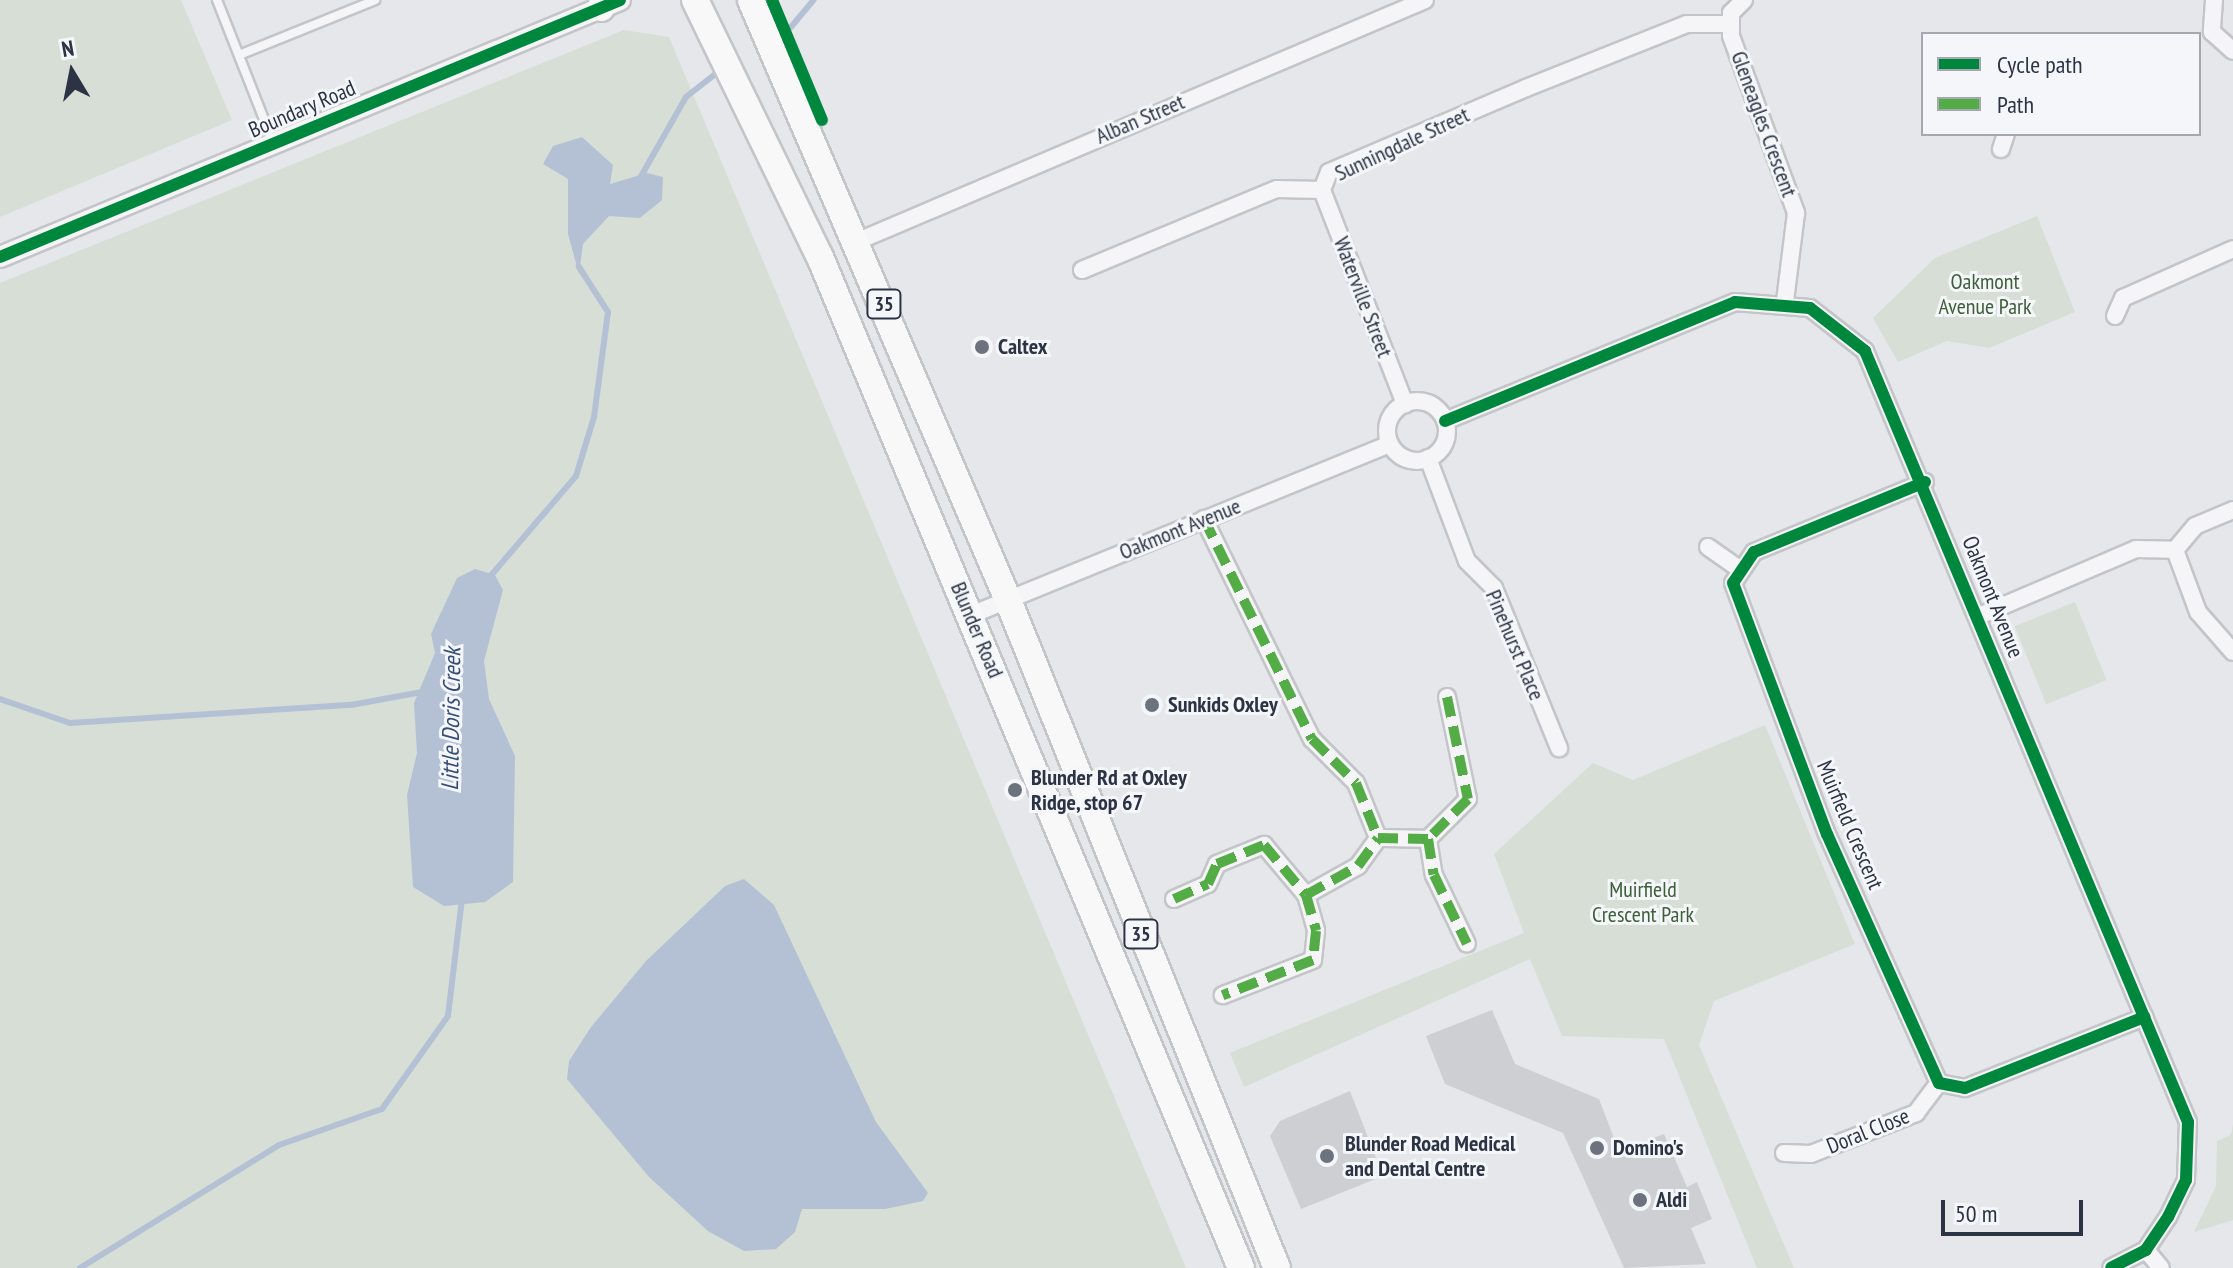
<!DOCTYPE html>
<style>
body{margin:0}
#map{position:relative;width:2233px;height:1268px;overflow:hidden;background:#e6e7ea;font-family:"PT Sans Narrow",sans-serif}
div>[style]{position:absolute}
.green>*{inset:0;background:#d6ded6;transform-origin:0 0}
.water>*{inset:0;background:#b4c1d4}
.stream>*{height:6px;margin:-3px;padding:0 3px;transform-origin:3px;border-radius:3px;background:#b4c1d4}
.building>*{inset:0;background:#cecfd2}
.roads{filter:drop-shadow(2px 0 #c4c5c8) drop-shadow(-2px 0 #c4c5c8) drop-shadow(0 2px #c4c5c8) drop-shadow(0 -2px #c4c5c8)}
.service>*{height:8px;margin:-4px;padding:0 4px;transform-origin:4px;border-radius:4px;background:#f5f5f7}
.minor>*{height:16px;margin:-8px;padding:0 8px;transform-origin:8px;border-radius:8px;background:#f5f5f7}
.minor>.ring{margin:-8px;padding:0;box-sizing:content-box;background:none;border:16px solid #f5f5f7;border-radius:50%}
.tertiary>*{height:20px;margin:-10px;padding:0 10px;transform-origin:10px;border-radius:10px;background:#f5f5f7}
.primary>*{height:26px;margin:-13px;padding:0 13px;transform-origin:13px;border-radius:13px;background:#f8f8f8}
.quiet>*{height:10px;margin-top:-5px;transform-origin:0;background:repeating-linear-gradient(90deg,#54ac47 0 20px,transparent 0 30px)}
.cycleway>*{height:12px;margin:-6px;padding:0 6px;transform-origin:6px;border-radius:6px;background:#00873e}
.dots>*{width:22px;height:22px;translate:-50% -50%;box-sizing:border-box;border:4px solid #f4f6f9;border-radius:50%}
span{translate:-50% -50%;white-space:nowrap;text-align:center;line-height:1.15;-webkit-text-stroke:6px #f4f6f9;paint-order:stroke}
.shield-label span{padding:2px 6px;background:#f4f6f9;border:2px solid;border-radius:6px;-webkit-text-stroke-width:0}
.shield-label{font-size:20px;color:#2b3344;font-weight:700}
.street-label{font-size:22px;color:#2b3344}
.park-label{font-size:22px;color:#3d6038}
.poi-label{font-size:22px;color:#2b3344;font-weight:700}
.left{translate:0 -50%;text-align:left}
.water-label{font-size:24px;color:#354e79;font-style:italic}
.legend{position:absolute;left:1921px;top:32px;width:280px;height:104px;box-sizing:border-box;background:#f4f6f9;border:2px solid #a4a8b1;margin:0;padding:10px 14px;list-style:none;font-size:24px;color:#2b3344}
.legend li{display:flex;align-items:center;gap:16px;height:40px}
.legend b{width:40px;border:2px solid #a4a8b1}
.north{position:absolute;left:32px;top:32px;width:80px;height:80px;-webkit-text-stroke:6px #f4f6f9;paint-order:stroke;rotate:350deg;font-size:22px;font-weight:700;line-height:32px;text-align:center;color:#2b3344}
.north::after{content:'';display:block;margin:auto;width:28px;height:36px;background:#2b3344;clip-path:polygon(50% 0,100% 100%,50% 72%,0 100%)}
.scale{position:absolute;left:1941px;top:1200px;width:142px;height:36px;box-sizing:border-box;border:4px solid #2b3344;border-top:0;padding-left:10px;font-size:24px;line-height:28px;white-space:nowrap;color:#2b3344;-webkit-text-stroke:6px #f4f6f9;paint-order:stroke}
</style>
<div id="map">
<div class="green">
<div style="clip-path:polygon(0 0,181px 0,232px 120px,0 217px)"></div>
<div style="clip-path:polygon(624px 30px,669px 37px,1186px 1268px,0 1268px,0 283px)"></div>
<div style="clip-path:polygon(2037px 216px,2075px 312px,1989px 348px,1947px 341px,1898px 362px,1873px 318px,1935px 258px)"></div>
<div style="left:2075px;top:602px;width:84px;height:65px;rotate:68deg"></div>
<div style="clip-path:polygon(1765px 725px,1855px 944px,1714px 1001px,1699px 1045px,1794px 1268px,1757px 1268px,1664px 1039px,1562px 1036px,1530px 959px,1244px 1087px,1230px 1053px,1524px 933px,1494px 854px,1593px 763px,1633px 780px)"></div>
<div style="clip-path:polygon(2233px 1124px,2233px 1220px,2194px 1232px,2216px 1186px,2217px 1141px,2231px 1135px)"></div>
</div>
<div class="water">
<div style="clip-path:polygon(582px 137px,613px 165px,610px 184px,647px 173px,663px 177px,662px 200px,640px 218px,609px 216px,583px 244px,579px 274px,568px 234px,568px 179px,543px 164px,553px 146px)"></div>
<div style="clip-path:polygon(475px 569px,495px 575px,503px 590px,484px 661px,489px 699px,515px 756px,513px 882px,485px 902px,444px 906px,413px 887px,407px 795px,417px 753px,414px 703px,435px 653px,431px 634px,457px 578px)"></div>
<div style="clip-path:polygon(744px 879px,774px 905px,876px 1122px,928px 1193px,923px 1201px,885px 1209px,802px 1209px,795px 1232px,776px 1249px,744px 1251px,708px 1231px,649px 1177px,567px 1079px,569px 1061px,591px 1027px,646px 961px,725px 886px)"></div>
</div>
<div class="stream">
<div style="left:791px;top:27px;width:35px;rotate:-50deg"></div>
<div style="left:640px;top:178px;width:93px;rotate:-60.4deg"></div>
<div style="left:686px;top:97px;width:37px;rotate:-38deg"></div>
<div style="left:488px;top:579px;width:135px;rotate:-49.5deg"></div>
<div style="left:576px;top:476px;width:62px;rotate:-73deg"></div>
<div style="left:594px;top:417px;width:106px;rotate:-82.4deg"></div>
<div style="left:608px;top:312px;width:54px;rotate:-122.8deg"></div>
<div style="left:0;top:699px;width:74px;rotate:18.9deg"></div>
<div style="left:70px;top:723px;width:282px;rotate:-3.7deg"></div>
<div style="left:351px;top:705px;width:72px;rotate:-10.4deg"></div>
<div style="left:80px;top:1268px;width:234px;rotate:-31.7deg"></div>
<div style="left:279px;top:1145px;width:109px;rotate:-19.3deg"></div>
<div style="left:382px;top:1109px;width:114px;rotate:-54.6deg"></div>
<div style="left:448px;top:1016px;width:119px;rotate:-83.2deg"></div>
</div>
<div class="building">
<div style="clip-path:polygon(1492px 1010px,1515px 1064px,1599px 1099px,1619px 1151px,1664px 1134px,1687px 1187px,1697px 1182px,1712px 1219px,1691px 1228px,1706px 1264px,1624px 1268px,1563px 1133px,1445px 1084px,1426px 1036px)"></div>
<div style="clip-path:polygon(1350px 1091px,1383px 1176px,1301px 1209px,1270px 1136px,1280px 1121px)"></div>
</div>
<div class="roads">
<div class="service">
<div style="left:217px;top:0;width:153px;rotate:68.5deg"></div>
<div style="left:239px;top:55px;width:147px;rotate:-22deg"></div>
</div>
<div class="minor">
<div style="left:1744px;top:0;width:18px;rotate:135deg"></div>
<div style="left:1731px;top:13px;width:23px;rotate:90deg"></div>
<div style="left:1731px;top:36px;width:189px;rotate:69.8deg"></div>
<div style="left:1796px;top:213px;width:89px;rotate:97.1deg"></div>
<div style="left:2214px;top:0;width:32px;rotate:94deg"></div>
<div style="left:2212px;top:32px;width:28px;rotate:42deg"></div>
<div style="left:2001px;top:149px;width:16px;rotate:-72deg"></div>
<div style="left:1322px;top:190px;width:19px;rotate:-69deg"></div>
<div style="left:1329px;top:172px;width:214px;rotate:-23.1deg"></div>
<div style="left:1526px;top:88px;width:173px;rotate:-21.7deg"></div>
<div style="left:1687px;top:24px;width:42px"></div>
<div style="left:1322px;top:190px;width:230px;rotate:68.8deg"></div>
<div style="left:858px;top:241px;width:616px;rotate:-23.03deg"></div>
<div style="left:1082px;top:270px;width:211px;rotate:-22.6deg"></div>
<div style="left:1277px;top:189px;width:45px;rotate:1.3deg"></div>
<div style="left:2115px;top:316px;width:20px;rotate:-66deg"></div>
<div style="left:2123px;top:298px;width:120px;rotate:-24deg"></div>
<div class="ring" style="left:1387px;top:401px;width:44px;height:44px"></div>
<div style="left:1445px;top:421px;width:313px;rotate:-22.3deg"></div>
<div style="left:1735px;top:302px;width:75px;rotate:4.6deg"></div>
<div style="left:1810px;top:308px;width:70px;rotate:38deg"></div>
<div style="left:1865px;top:351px;width:836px;rotate:67.27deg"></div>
<div style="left:2188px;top:1122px;width:58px;rotate:92deg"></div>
<div style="left:2186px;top:1180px;width:41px;rotate:115.9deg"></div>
<div style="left:2168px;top:1217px;width:40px;rotate:124deg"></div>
<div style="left:2146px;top:1250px;width:39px;rotate:153deg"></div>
<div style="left:1428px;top:458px;width:110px;rotate:69.3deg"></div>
<div style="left:1467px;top:561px;width:38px;rotate:45deg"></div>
<div style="left:1494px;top:588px;width:173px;rotate:67.9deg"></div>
<div style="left:1925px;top:482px;width:185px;rotate:157.7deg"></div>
<div style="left:1754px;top:552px;width:37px;rotate:124deg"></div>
<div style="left:1733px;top:583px;width:268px;rotate:69.5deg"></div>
<div style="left:1827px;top:834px;width:273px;rotate:65.8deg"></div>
<div style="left:1939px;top:1083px;width:26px;rotate:11deg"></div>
<div style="left:1965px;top:1088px;width:193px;rotate:-21.6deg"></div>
<div style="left:1204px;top:519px;width:245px;rotate:63.9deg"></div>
<div style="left:1312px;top:739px;width:62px;rotate:45deg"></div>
<div style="left:1356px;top:783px;width:59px;rotate:68.2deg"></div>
<div style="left:1708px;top:547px;width:37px;rotate:35deg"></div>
<div style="left:2175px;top:550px;width:66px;rotate:69.6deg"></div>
<div style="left:2198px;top:612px;width:53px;rotate:48.8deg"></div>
<div style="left:971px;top:615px;width:452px;rotate:-22.2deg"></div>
<div style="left:1979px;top:616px;width:171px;rotate:-23.1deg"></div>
<div style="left:2136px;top:549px;width:39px;rotate:1deg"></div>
<div style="left:2175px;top:550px;width:31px;rotate:-50deg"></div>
<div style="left:2195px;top:526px;width:41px;rotate:-22.8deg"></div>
<div style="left:1447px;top:697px;width:104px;rotate:78.4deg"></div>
<div style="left:1468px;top:799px;width:57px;rotate:135deg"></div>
<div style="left:1428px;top:839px;width:36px;rotate:81deg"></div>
<div style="left:1434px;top:875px;width:76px;rotate:64.4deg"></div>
<div style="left:1306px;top:895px;width:60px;rotate:-29.1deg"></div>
<div style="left:1358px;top:866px;width:34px;rotate:-54deg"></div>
<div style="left:1378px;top:838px;width:50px;rotate:1.1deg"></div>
<div style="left:1174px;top:899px;width:37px;rotate:-24deg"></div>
<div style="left:1208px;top:884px;width:22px;rotate:-66deg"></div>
<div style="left:1217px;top:864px;width:51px;rotate:-22deg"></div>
<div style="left:1264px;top:845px;width:65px;rotate:50deg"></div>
<div style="left:1306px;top:895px;width:37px;rotate:74deg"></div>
<div style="left:1316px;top:931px;width:29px;rotate:96deg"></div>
<div style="left:1313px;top:960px;width:97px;rotate:158.7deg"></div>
<div style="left:1784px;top:1153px;width:27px;rotate:2deg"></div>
<div style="left:1811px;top:1154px;width:113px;rotate:-21.3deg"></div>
<div style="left:1916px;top:1113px;width:38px;rotate:-53deg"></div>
<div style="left:2146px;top:1250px;width:23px;rotate:50deg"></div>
</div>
<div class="tertiary">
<div style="left:0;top:257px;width:671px;rotate:-22.51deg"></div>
</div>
<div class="primary">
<div style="left:695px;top:0;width:286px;rotate:64.1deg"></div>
<div style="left:820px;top:257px;width:1095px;rotate:67.39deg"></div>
<div style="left:751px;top:0;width:653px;rotate:66.81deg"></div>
<div style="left:1008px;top:600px;width:720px;rotate:68.07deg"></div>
<div style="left:601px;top:8px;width:8px;rotate:-76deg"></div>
</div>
</div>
<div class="quiet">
<div style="left:1204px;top:519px;width:245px;rotate:63.9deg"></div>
<div style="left:1312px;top:739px;width:62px;rotate:45deg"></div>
<div style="left:1356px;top:783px;width:59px;rotate:68.2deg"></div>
<div style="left:1447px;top:697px;width:104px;rotate:78.4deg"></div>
<div style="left:1468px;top:799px;width:57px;rotate:135deg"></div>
<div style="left:1428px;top:839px;width:36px;rotate:81deg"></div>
<div style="left:1434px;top:875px;width:76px;rotate:64.4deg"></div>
<div style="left:1306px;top:895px;width:60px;rotate:-29.1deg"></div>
<div style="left:1358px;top:866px;width:34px;rotate:-54deg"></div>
<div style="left:1378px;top:838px;width:50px;rotate:1.1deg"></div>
<div style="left:1174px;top:899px;width:37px;rotate:-24deg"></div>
<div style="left:1208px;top:884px;width:22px;rotate:-66deg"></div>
<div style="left:1217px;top:864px;width:51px;rotate:-22deg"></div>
<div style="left:1264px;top:845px;width:65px;rotate:50deg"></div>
<div style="left:1306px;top:895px;width:37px;rotate:74deg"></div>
<div style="left:1316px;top:931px;width:29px;rotate:96deg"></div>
<div style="left:1313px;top:960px;width:97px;rotate:158.7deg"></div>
</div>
<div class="cycleway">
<div style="left:772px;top:0;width:130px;rotate:67.4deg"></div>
<div style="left:0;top:257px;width:671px;rotate:-22.51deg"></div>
<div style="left:1445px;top:421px;width:313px;rotate:-22.3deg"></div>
<div style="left:1735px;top:302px;width:75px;rotate:4.6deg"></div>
<div style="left:1810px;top:308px;width:70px;rotate:38deg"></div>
<div style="left:1865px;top:351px;width:836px;rotate:67.27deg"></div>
<div style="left:2188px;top:1122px;width:58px;rotate:92deg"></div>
<div style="left:2186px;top:1180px;width:41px;rotate:115.9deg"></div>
<div style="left:2168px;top:1217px;width:40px;rotate:124deg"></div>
<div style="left:2146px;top:1250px;width:39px;rotate:153deg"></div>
<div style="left:1925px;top:482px;width:185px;rotate:157.7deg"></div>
<div style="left:1754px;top:552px;width:37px;rotate:124deg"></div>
<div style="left:1733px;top:583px;width:268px;rotate:69.5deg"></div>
<div style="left:1827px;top:834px;width:273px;rotate:65.8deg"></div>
<div style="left:1939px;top:1083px;width:26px;rotate:11deg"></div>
<div style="left:1965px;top:1088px;width:193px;rotate:-21.6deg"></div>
</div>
<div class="dots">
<div style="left:982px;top:347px;background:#6c727e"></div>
<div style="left:1152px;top:705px;background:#6c727e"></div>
<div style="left:1015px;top:790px;background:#6c727e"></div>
<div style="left:1597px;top:1148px;background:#6c727e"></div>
<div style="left:1327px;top:1156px;background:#6c727e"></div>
<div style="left:1640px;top:1200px;background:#6c727e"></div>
</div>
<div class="shield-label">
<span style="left:884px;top:304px">35</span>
<span style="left:1141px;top:934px">35</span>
</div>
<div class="street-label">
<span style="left:302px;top:109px;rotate:-23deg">Boundary Road</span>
<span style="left:1140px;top:119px;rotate:-23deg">Alban Street</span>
<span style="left:1764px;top:124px;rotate:70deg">Gleneagles Crescent</span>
<span style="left:1402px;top:144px;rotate:-25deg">Sunningdale Street</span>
<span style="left:1363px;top:297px;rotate:69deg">Waterville Street</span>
<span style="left:1180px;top:529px;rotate:-22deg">Oakmont Avenue</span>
<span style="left:1993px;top:597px;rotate:68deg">Oakmont Avenue</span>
<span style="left:977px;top:630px;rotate:67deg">Blunder Road</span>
<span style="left:1515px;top:645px;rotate:67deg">Pinehurst Place</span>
<span style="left:1850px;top:825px;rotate:67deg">Muirfield Crescent</span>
<span style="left:1868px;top:1131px;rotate:-22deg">Doral Close</span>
</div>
<div class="park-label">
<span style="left:1985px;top:294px">Oakmont<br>Avenue Park</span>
<span style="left:1643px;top:902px">Muirfield<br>Crescent Park</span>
</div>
<div class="poi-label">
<span class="left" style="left:998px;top:347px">Caltex</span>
<span class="left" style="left:1168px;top:705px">Sunkids Oxley</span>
<span class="left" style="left:1031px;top:790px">Blunder Rd at Oxley<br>Ridge, stop 67</span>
<span class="left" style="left:1345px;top:1156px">Blunder Road Medical<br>and Dental Centre</span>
<span class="left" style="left:1613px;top:1148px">Domino's</span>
<span class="left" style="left:1656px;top:1200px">Aldi</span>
</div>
<div class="water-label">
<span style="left:451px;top:719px;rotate:-89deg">Little Doris Creek</span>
</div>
<ul class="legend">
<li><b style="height:10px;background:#00873e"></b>Cycle path</li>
<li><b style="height:10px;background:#54ac47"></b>Path</li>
</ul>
<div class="north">N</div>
<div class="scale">50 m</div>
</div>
